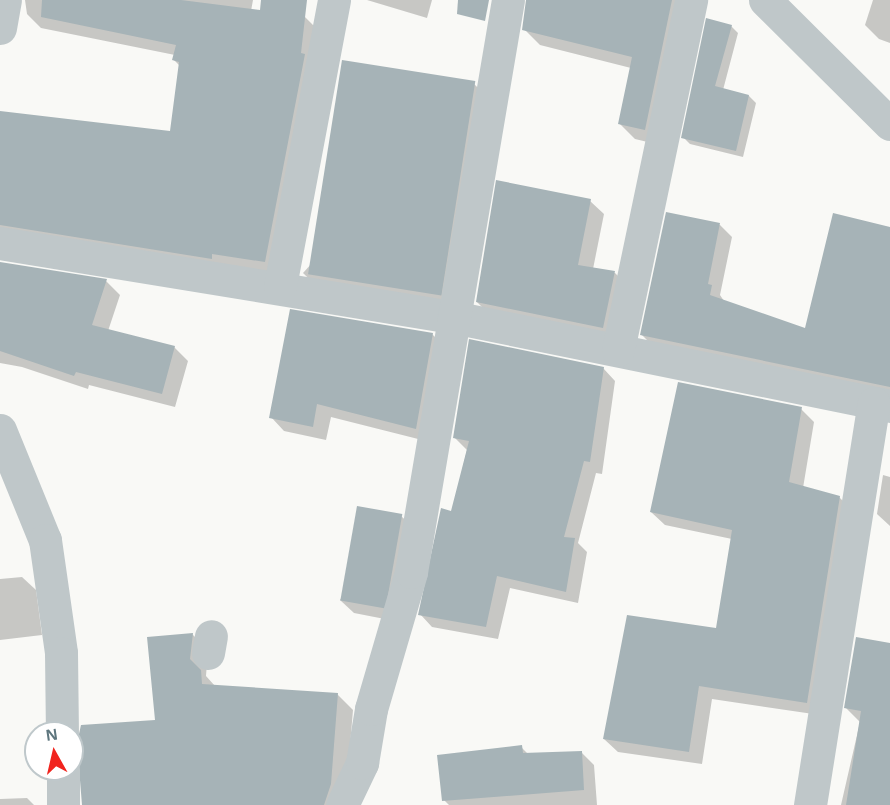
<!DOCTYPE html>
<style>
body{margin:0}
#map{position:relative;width:890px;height:805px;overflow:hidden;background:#f9f9f6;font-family:Arial,sans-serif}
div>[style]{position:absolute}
.shadow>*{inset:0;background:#0003}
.building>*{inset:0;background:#a6b3b7;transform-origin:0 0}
.minor>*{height:33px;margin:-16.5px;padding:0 16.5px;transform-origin:16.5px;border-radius:16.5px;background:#bfc7c9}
span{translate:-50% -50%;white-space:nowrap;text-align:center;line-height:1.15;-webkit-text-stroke:6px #fff;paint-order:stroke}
.north{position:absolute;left:24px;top:721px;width:60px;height:60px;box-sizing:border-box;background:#fff;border:2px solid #bfc8cb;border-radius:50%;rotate:352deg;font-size:16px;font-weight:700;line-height:24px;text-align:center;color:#5e767e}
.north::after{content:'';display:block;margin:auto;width:21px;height:27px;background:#f1241e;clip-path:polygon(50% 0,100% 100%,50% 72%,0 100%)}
</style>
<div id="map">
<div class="shadow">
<div style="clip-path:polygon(25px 0,253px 0,251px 11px,305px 17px,318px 30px,279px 275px,0 241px,0 112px,171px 132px,180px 66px,174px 60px,175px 55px,41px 28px,27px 14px)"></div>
<div style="clip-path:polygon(367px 0,432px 0,427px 18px)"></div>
<div style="clip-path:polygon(528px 0,693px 0,660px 145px,635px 139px,620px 124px,631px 68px,540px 45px,524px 29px)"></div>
<div style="clip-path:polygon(873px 0,890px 0,890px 43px,879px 39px,865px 25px)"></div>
<div style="clip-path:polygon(731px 26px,738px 33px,723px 90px,749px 96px,756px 103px,743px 157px,690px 144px,683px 137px)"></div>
<div style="clip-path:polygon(474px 84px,497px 106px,461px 317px,326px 295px,303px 273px)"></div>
<div style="clip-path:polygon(590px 201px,604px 214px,593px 269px,615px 273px,628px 286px,617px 341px,491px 316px,477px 302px)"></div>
<div style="clip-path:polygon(667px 214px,720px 225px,732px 237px,720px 295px,724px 301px,807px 330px,890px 228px,890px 396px,654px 347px,642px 335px)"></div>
<div style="clip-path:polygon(0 263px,106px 281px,120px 295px,108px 331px,174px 347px,188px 361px,175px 407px,89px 385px,88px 389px,22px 367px,0 363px)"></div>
<div style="clip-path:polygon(432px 334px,446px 348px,430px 442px,331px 417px,326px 440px,284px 431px,271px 417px)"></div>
<div style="clip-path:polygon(603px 368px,615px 381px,602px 474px,596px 473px,578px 543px,587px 552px,578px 603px,510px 588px,498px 639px,432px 627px,420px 614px,452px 512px,467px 450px,454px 437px)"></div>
<div style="clip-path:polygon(801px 409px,814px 422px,803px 488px,839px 497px,853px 511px,820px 715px,712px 699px,702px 764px,618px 752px,604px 739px,717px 629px,732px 539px,665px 525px,651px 512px)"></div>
<div style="clip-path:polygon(883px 475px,890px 477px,890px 526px,877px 514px)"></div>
<div style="clip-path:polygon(401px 516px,415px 529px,395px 621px,354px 613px,340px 600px)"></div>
<div style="clip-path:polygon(22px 577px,36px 590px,42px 635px,0 640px,0 579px)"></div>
<div style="clip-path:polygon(192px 634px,208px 650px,206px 676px,215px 686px,337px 694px,353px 710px,345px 805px,83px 805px,157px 721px)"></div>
<div style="clip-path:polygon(890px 645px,890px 805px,841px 805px,860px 722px,846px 708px)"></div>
<div style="clip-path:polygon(521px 747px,529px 755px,581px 752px,594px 765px,597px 805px,449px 805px,444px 800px)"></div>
<div style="clip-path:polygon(27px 798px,34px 805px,0 805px,0 799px)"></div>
</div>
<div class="building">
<div style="clip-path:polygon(42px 0,181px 0,260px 10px,261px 0,307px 0,301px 53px,305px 54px,265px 262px,212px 254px,212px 259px,0 225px,0 111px,170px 131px,179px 62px,172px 60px,176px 45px,41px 17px)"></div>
<div style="clip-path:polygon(458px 0,489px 0,485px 21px,457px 14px)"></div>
<div style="clip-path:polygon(526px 0,672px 0,645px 130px,618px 124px,632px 57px,522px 30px)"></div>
<div style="clip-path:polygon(706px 18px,732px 25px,715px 86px,749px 95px,736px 151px,681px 138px)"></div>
<div style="left:342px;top:60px;width:135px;height:217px;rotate:9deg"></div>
<div style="clip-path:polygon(496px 180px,591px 199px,578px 265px,615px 271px,603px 328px,476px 302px)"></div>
<div style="clip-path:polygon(666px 212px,720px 223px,708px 284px,712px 285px,710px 295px,805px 328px,833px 213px,890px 227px,890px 387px,640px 335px)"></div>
<div style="clip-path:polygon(0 262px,107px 279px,92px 325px,175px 346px,162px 394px,76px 372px,74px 376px,0 351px)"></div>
<div style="clip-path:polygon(290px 309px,433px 333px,416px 429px,317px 404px,313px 427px,269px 418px)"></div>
<div style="clip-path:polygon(469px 339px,604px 367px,590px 462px,584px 461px,564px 537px,575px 538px,566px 592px,497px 576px,486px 627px,418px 615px,441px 508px,451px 511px,469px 441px,453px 438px)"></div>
<div style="clip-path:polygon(678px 382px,802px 407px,789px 482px,840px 496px,807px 703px,699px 686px,689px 752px,603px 739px,627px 615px,716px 628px,732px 530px,650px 512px)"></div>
<div style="left:357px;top:506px;width:46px;height:96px;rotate:10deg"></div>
<div style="clip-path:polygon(193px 633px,190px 659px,201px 670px,202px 684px,338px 693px,331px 784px,324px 805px,82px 805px,77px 743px,81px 725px,155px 720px,147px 637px)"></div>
<div style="clip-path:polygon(856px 637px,890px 643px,890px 805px,846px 805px,861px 711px,844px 708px)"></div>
<div style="clip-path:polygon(522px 745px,523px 753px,582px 751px,584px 790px,442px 801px,437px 755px)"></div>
</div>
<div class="minor">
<div style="left:765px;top:0;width:176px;rotate:44.8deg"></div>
<div style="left:0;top:28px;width:28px;rotate:-80deg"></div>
<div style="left:0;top:243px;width:459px;rotate:9.3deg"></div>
<div style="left:453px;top:317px;width:446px;rotate:11.5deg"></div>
<div style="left:280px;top:286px;width:291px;rotate:-79.3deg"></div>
<div style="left:618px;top:350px;width:358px;rotate:-78.2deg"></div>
<div style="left:0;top:430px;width:119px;rotate:67.8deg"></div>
<div style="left:45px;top:540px;width:114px;rotate:81.9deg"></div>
<div style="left:61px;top:653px;width:80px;rotate:89.3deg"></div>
<div style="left:208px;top:653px;width:17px;rotate:-80deg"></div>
<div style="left:63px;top:769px;width:36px;rotate:90deg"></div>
<div style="left:342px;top:805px;width:47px;rotate:-64.5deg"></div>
<div style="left:362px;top:763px;width:55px;rotate:-80.5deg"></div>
<div style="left:371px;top:709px;width:143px;rotate:-73.7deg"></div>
<div style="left:411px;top:572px;width:580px;rotate:-80.38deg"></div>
<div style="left:810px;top:805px;width:407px;rotate:-81deg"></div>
</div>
<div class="north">N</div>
</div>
